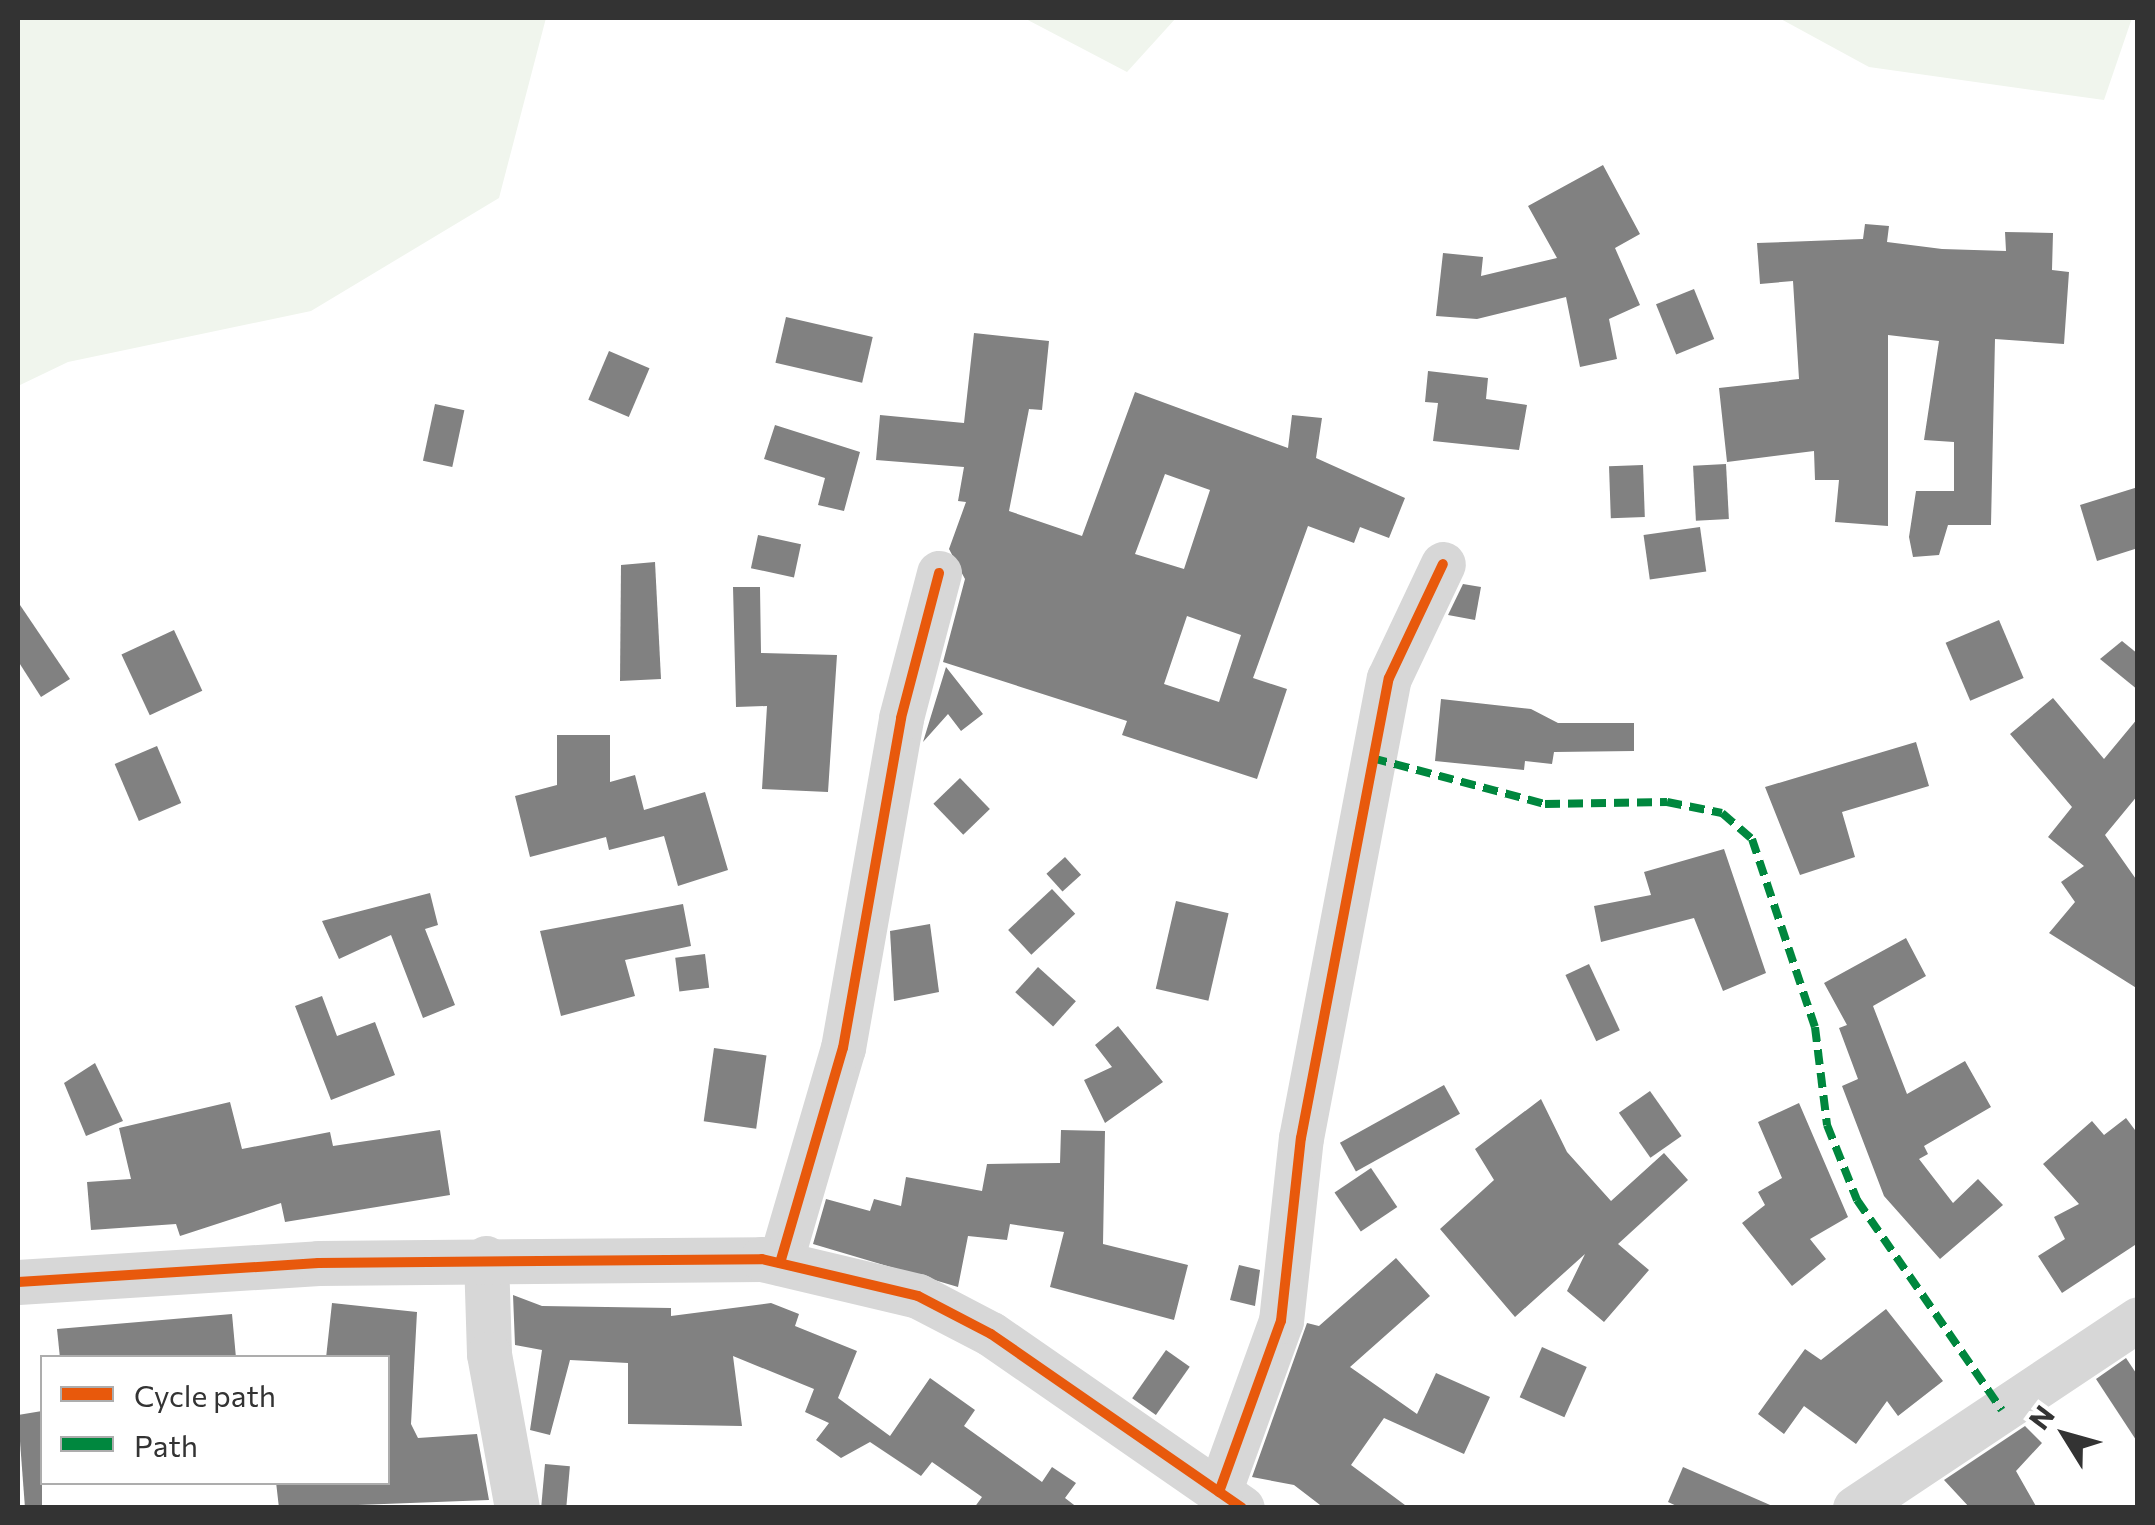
<!DOCTYPE html>
<style>
body{margin:0}
#map{position:relative;width:2155px;height:1525px;overflow:hidden;background:#fff;font-family:Commissioner,sans-serif}
div>[style]{position:absolute}
.green>*{inset:0;background:#f0f5ed}
.building>*{inset:0;background:#818181;transform-origin:0 0}
.minor>*{height:45px;margin:-22.5px;padding:0 22.5px;transform-origin:22.5px;border-radius:22.5px;background:#d7d7d7}
.quiet>*{height:8px;margin-top:-4px;transform-origin:0;background:repeating-linear-gradient(90deg,#00873e 0 15px,transparent 0 23px)}
.cycleway>*{height:10px;margin:-5px;padding:0 5px;transform-origin:5px;border-radius:5px;background:#e8590c}
span{translate:-50% -50%;white-space:nowrap;text-align:center;line-height:1.15;-webkit-text-stroke:10px #fff;paint-order:stroke}
.frame{position:absolute;inset:0;border:20px solid #333;pointer-events:none}
.legend{position:absolute;left:40px;top:1355px;width:350px;height:130px;box-sizing:border-box;background:#fff;border:2px solid #adadad;margin:0;padding:12px 18px;list-style:none;font-size:30px;color:#333}
.legend li{display:flex;align-items:center;gap:20px;height:50px}
.legend b{width:50px;border:2px solid #adadad}
.north{position:absolute;left:2015px;top:1385px;width:100px;height:100px;-webkit-text-stroke:8px #fff;paint-order:stroke;rotate:307deg;font-size:28px;font-weight:700;line-height:40px;text-align:center;color:#333}
.north::after{content:'';display:block;margin:auto;width:35px;height:45px;background:#333;clip-path:polygon(50% 0,100% 100%,50% 72%,0 100%)}
</style>
<div id="map">
<div class="green">
<div style="clip-path:polygon(18px 18px,546px 18px,499px 198px,311px 311px,68px 362px,18px 386px)"></div>
<div style="clip-path:polygon(1024px 18px,1176px 18px,1127px 72px)"></div>
<div style="clip-path:polygon(1779px 18px,2132px 18px,2104px 100px,1869px 67px)"></div>
</div>
<div class="building">
<div style="clip-path:polygon(1603px 165px,1640px 234px,1615px 248px,1640px 305px,1609px 319px,1617px 359px,1580px 367px,1566px 297px,1477px 319px,1436px 316px,1443px 253px,1483px 257px,1481px 276px,1557px 258px,1528px 206px)"></div>
<div style="clip-path:polygon(1865px 224px,1889px 226px,1887px 242px,1942px 249px,2006px 251px,2005px 232px,2053px 233px,2052px 270px,2069px 272px,2064px 344px,1995px 339px,1991px 525px,1948px 525px,1939px 555px,1913px 557px,1909px 537px,1916px 491px,1954px 491px,1954px 442px,1924px 440px,1939px 341px,1888px 335px,1888px 526px,1835px 522px,1839px 480px,1815px 480px,1814px 451px,1727px 462px,1719px 388px,1799px 379px,1793px 281px,1760px 284px,1757px 243px,1863px 239px)"></div>
<div style="left:1694px;top:289px;width:54px;height:41px;rotate:68deg"></div>
<div style="left:786px;top:317px;width:89px;height:47px;rotate:13deg"></div>
<div style="clip-path:polygon(evenodd,974px 333px,1049px 341px,1042px 410px,1029px 409px,1009px 511px,1082px 536px,1135px 392px,1288px 448px,1292px 415px,1322px 418px,1316px 458px,1405px 498px,1389px 538px,1360px 527px,1354px 543px,1308px 526px,1253px 678px,1287px 689px,1257px 779px,1122px 735px,1127px 721px,943px 662px,965px 579px,949px 549px,966px 502px,958px 501px,964px 467px,876px 460px,880px 415px,964px 423px,974px 333px,1165px 474px,1210px 490px,1184px 569px,1135px 554px,1165px 474px,974px 333px,1187px 616px,1241px 635px,1219px 702px,1164px 684px,1187px 616px)"></div>
<div style="left:609px;top:351px;width:44px;height:53px;rotate:23deg"></div>
<div style="clip-path:polygon(1428px 371px,1488px 378px,1486px 399px,1527px 405px,1519px 450px,1433px 441px,1438px 403px,1425px 402px)"></div>
<div style="left:435px;top:404px;width:30px;height:58px;rotate:12deg"></div>
<div style="clip-path:polygon(775px 425px,860px 452px,844px 511px,818px 505px,825px 478px,764px 459px)"></div>
<div style="left:1726px;top:464px;width:55px;height:33px;rotate:87deg"></div>
<div style="left:1643px;top:465px;width:52px;height:34px;rotate:88deg"></div>
<div style="clip-path:polygon(2138px 487px,2138px 548px,2097px 561px,2080px 505px)"></div>
<div style="left:1700px;top:527px;width:45px;height:57px;rotate:82deg"></div>
<div style="left:758px;top:535px;width:44px;height:34px;rotate:12deg"></div>
<div style="clip-path:polygon(655px 562px,661px 679px,620px 681px,621px 565px)"></div>
<div style="clip-path:polygon(1463px 584px,1481px 587px,1475px 620px,1448px 615px)"></div>
<div style="clip-path:polygon(733px 587px,760px 587px,761px 653px,837px 655px,828px 792px,762px 789px,767px 706px,736px 707px)"></div>
<div style="clip-path:polygon(18px 602px,70px 679px,41px 697px,18px 661px)"></div>
<div style="left:1999px;top:620px;width:63px;height:58px;rotate:67deg"></div>
<div style="left:174px;top:630px;width:67px;height:58px;rotate:65deg"></div>
<div style="clip-path:polygon(2122px 641px,2138px 654px,2138px 690px,2100px 659px)"></div>
<div style="clip-path:polygon(946px 667px,983px 714px,961px 731px,948px 714px,923px 742px)"></div>
<div style="clip-path:polygon(2053px 698px,2104px 759px,2138px 718px,2138px 795px,2105px 835px,2138px 882px,2138px 989px,2049px 933px,2075px 902px,2061px 882px,2084px 866px,2048px 837px,2072px 807px,2010px 734px)"></div>
<div style="clip-path:polygon(1441px 699px,1531px 709px,1558px 723px,1634px 723px,1634px 751px,1554px 752px,1552px 764px,1525px 761px,1524px 770px,1435px 761px)"></div>
<div style="clip-path:polygon(557px 735px,610px 735px,610px 782px,635px 775px,644px 810px,705px 792px,728px 870px,678px 886px,664px 836px,609px 850px,606px 837px,530px 857px,515px 796px,557px 785px)"></div>
<div style="clip-path:polygon(1916px 742px,1929px 786px,1842px 812px,1855px 857px,1800px 875px,1765px 787px)"></div>
<div style="left:157px;top:746px;width:62px;height:46px;rotate:67deg"></div>
<div style="left:960px;top:778px;width:43px;height:37px;rotate:46deg"></div>
<div style="clip-path:polygon(1724px 849px,1766px 973px,1723px 991px,1694px 918px,1601px 942px,1594px 906px,1651px 895px,1644px 872px)"></div>
<div style="left:1065px;top:857px;width:24px;height:25px;rotate:48deg"></div>
<div style="left:1052px;top:889px;width:34px;height:60px;rotate:47deg"></div>
<div style="clip-path:polygon(430px 893px,438px 925px,425px 929px,455px 1005px,423px 1018px,391px 935px,339px 959px,322px 921px)"></div>
<div style="left:1176px;top:901px;width:54px;height:90px;rotate:13deg"></div>
<div style="clip-path:polygon(683px 904px,691px 946px,625px 960px,635px 996px,561px 1016px,540px 931px)"></div>
<div style="clip-path:polygon(930px 924px,939px 992px,894px 1001px,890px 931px)"></div>
<div style="clip-path:polygon(1906px 938px,1926px 976px,1873px 1006px,1907px 1094px,1965px 1061px,1991px 1107px,1924px 1146px,1928px 1154px,1919px 1159px,1953px 1203px,1978px 1179px,2003px 1205px,1940px 1259px,1884px 1196px,1842px 1086px,1858px 1079px,1839px 1028px,1847px 1025px,1824px 983px)"></div>
<div style="left:705px;top:954px;width:34px;height:30px;rotate:83deg"></div>
<div style="left:1589px;top:964px;width:73px;height:26px;rotate:65deg"></div>
<div style="left:1038px;top:967px;width:51px;height:34px;rotate:42deg"></div>
<div style="clip-path:polygon(322px 996px,337px 1036px,375px 1022px,395px 1075px,331px 1100px,295px 1006px)"></div>
<div style="clip-path:polygon(1118px 1026px,1163px 1082px,1105px 1123px,1084px 1080px,1112px 1067px,1095px 1045px)"></div>
<div style="left:714px;top:1048px;width:53px;height:74px;rotate:8deg"></div>
<div style="clip-path:polygon(95px 1063px,123px 1121px,86px 1136px,64px 1083px)"></div>
<div style="left:1444px;top:1085px;width:33px;height:119px;rotate:61deg"></div>
<div style="left:1650px;top:1091px;width:55px;height:38px;rotate:55deg"></div>
<div style="clip-path:polygon(1541px 1099px,1567px 1152px,1611px 1201px,1664px 1153px,1688px 1180px,1618px 1244px,1649px 1270px,1604px 1322px,1567px 1291px,1585px 1254px,1515px 1317px,1440px 1229px,1494px 1180px,1475px 1149px)"></div>
<div style="clip-path:polygon(230px 1102px,242px 1149px,330px 1132px,333px 1146px,440px 1130px,450px 1195px,285px 1222px,281px 1203px,180px 1236px,176px 1224px,91px 1230px,87px 1182px,131px 1179px,119px 1128px)"></div>
<div style="clip-path:polygon(1799px 1103px,1848px 1217px,1810px 1239px,1826px 1259px,1792px 1286px,1742px 1223px,1765px 1205px,1758px 1192px,1782px 1178px,1758px 1122px)"></div>
<div style="clip-path:polygon(2126px 1118px,2138px 1134px,2138px 1243px,2062px 1293px,2038px 1256px,2065px 1239px,2054px 1217px,2079px 1204px,2043px 1164px,2092px 1121px,2104px 1135px)"></div>
<div style="clip-path:polygon(1061px 1130px,1105px 1131px,1103px 1244px,1188px 1265px,1174px 1320px,1050px 1287px,1064px 1232px,1010px 1224px,1007px 1240px,968px 1236px,958px 1287px,813px 1244px,826px 1199px,870px 1211px,874px 1199px,901px 1206px,906px 1177px,982px 1191px,987px 1164px,1060px 1163px)"></div>
<div style="left:1371px;top:1168px;width:47px;height:44px;rotate:56deg"></div>
<div style="clip-path:polygon(1396px 1258px,1430px 1296px,1350px 1367px,1417px 1414px,1436px 1373px,1490px 1397px,1464px 1454px,1384px 1418px,1351px 1465px,1409px 1508px,1324px 1508px,1294px 1485px,1252px 1477px,1307px 1323px,1319px 1326px)"></div>
<div style="clip-path:polygon(1239px 1265px,1260px 1270px,1255px 1306px,1230px 1300px)"></div>
<div style="clip-path:polygon(513px 1295px,542px 1306px,671px 1308px,671px 1316px,771px 1303px,799px 1314px,795px 1326px,857px 1351px,838px 1398px,890px 1436px,930px 1378px,975px 1410px,964px 1426px,1042px 1482px,1052px 1467px,1076px 1483px,1065px 1498px,1078px 1508px,974px 1508px,982px 1497px,932px 1462px,921px 1476px,870px 1442px,841px 1458px,816px 1440px,829px 1423px,805px 1412px,814px 1389px,733px 1356px,742px 1426px,628px 1424px,628px 1363px,570px 1360px,550px 1435px,530px 1430px,542px 1350px,515px 1345px)"></div>
<div style="clip-path:polygon(332px 1303px,417px 1312px,411px 1424px,418px 1438px,477px 1434px,489px 1500px,279px 1508px,276px 1482px,388px 1482px,388px 1358px,326px 1358px)"></div>
<div style="clip-path:polygon(1886px 1309px,1943px 1381px,1898px 1416px,1887px 1401px,1856px 1444px,1804px 1406px,1784px 1434px,1758px 1414px,1805px 1349px,1821px 1360px)"></div>
<div style="clip-path:polygon(232px 1314px,236px 1358px,60px 1358px,57px 1329px)"></div>
<div style="left:1542px;top:1347px;width:49px;height:55px;rotate:24deg"></div>
<div style="left:1166px;top:1350px;width:29px;height:59px;rotate:35deg"></div>
<div style="clip-path:polygon(2126px 1358px,2138px 1376px,2138px 1443px,2096px 1379px)"></div>
<div style="clip-path:polygon(42px 1411px,42px 1508px,25px 1508px,18px 1415px)"></div>
<div style="clip-path:polygon(2025px 1426px,2042px 1443px,2016px 1471px,2037px 1508px,1970px 1508px,1944px 1480px)"></div>
<div style="left:545px;top:1464px;width:25px;height:44px;rotate:5deg"></div>
<div style="clip-path:polygon(1683px 1467px,1777px 1508px,1681px 1508px,1668px 1502px)"></div>
</div>
<div class="minor">
<div style="left:486px;top:1258px;width:96px;rotate:88.2deg"></div>
<div style="left:489px;top:1354px;width:157px;rotate:79.7deg"></div>
<div style="left:780px;top:1263px;width:224px;rotate:-73.7deg"></div>
<div style="left:843px;top:1048px;width:335px;rotate:-80deg"></div>
<div style="left:901px;top:718px;width:150px;rotate:-75.3deg"></div>
<div style="left:18px;top:1282px;width:301px;rotate:-3.6deg"></div>
<div style="left:318px;top:1263px;width:444px;rotate:-0.5deg"></div>
<div style="left:762px;top:1259px;width:160px;rotate:13.3deg"></div>
<div style="left:918px;top:1296px;width:82px;rotate:27.5deg"></div>
<div style="left:991px;top:1334px;width:305px;rotate:34.7deg"></div>
<div style="left:1219px;top:1492px;width:182px;rotate:-70.1deg"></div>
<div style="left:1281px;top:1321px;width:184px;rotate:-83.8deg"></div>
<div style="left:1301px;top:1138px;width:468px;rotate:-79.2deg"></div>
<div style="left:1389px;top:678px;width:126px;rotate:-64.7deg"></div>
<div style="left:1855px;top:1508px;width:340px;rotate:-33.7deg"></div>
</div>
<div class="quiet">
<div style="left:1372px;top:758px;width:179px;rotate:14.9deg"></div>
<div style="left:1545px;top:804px;width:122px;rotate:-0.9deg"></div>
<div style="left:1667px;top:802px;width:56px;rotate:11.3deg"></div>
<div style="left:1722px;top:813px;width:40px;rotate:41deg"></div>
<div style="left:1752px;top:839px;width:198px;rotate:71.5deg"></div>
<div style="left:1815px;top:1027px;width:99px;rotate:83deg"></div>
<div style="left:1827px;top:1125px;width:81px;rotate:68.2deg"></div>
<div style="left:1857px;top:1200px;width:255px;rotate:55.4deg"></div>
</div>
<div class="cycleway">
<div style="left:780px;top:1263px;width:224px;rotate:-73.7deg"></div>
<div style="left:843px;top:1048px;width:335px;rotate:-80deg"></div>
<div style="left:901px;top:718px;width:150px;rotate:-75.3deg"></div>
<div style="left:18px;top:1282px;width:301px;rotate:-3.6deg"></div>
<div style="left:318px;top:1263px;width:444px;rotate:-0.5deg"></div>
<div style="left:762px;top:1259px;width:160px;rotate:13.3deg"></div>
<div style="left:918px;top:1296px;width:82px;rotate:27.5deg"></div>
<div style="left:991px;top:1334px;width:305px;rotate:34.7deg"></div>
<div style="left:1219px;top:1492px;width:182px;rotate:-70.1deg"></div>
<div style="left:1281px;top:1321px;width:184px;rotate:-83.8deg"></div>
<div style="left:1301px;top:1138px;width:468px;rotate:-79.2deg"></div>
<div style="left:1389px;top:678px;width:126px;rotate:-64.7deg"></div>
</div>
<div class="frame"></div>
<ul class="legend">
<li><b style="height:12px;background:#e8590c"></b>Cycle path</li>
<li><b style="height:12px;background:#00873e"></b>Path</li>
</ul>
<div class="north">N</div>
</div>
